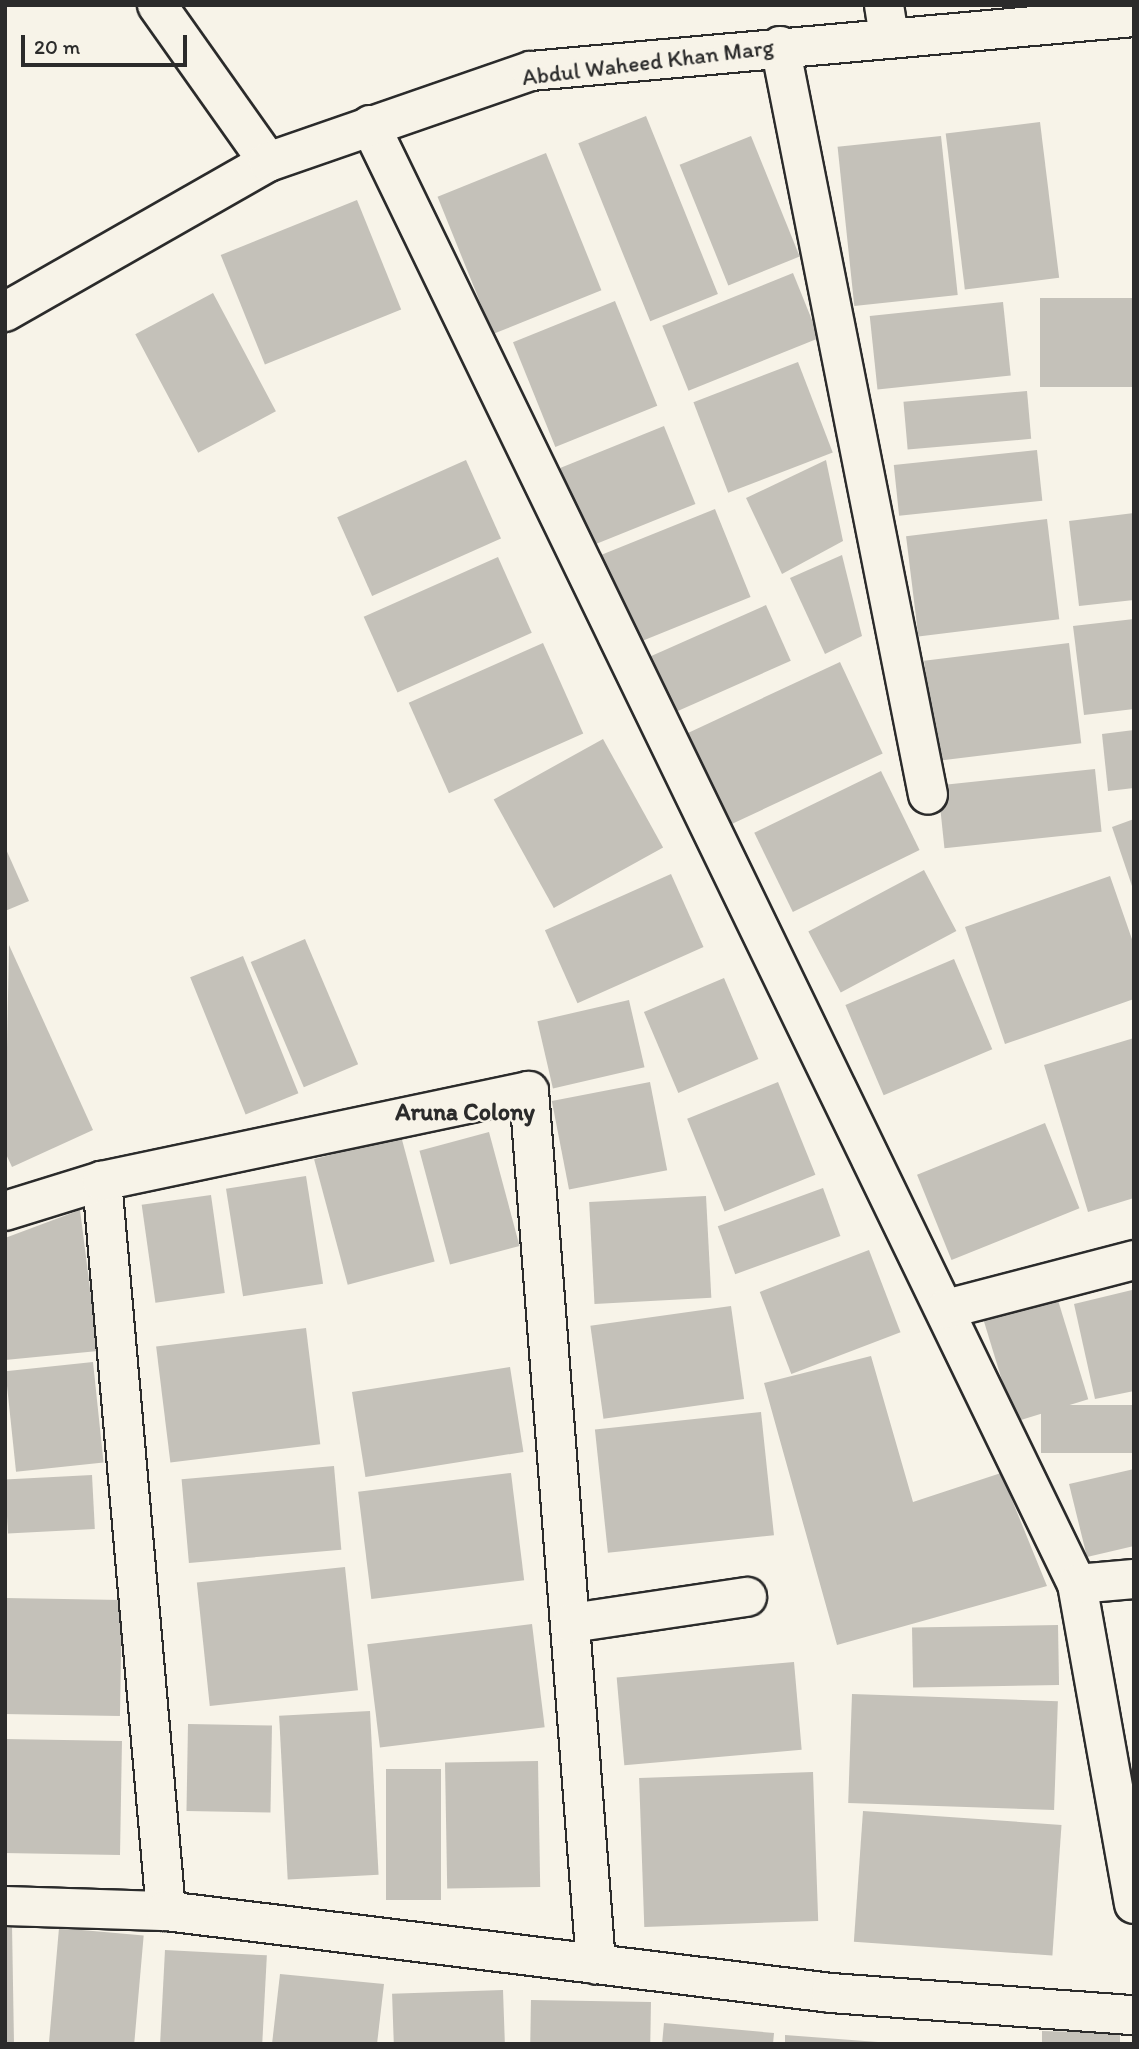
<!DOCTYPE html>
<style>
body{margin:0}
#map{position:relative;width:1139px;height:2049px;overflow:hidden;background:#f7f3e8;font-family:Itim,sans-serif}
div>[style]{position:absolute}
.building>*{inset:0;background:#c4c1b9;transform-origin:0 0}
.roads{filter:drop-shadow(2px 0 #2b2b2b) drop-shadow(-2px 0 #2b2b2b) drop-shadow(0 2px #2b2b2b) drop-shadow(0 -2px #2b2b2b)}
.minor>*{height:38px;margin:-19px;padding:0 19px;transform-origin:19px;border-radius:19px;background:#f7f3e8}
.tertiary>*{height:38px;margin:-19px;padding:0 19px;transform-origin:19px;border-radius:19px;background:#f7f3e8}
span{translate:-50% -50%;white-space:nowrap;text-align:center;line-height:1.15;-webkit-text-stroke:5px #f7f3e8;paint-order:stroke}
.street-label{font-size:23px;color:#2b2b2b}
.neighbourhood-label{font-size:24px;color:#2b2b2b;font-weight:700}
.frame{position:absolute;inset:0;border:7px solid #2b2b2b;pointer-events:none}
.scale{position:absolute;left:21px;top:35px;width:166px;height:32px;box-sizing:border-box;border:4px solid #2b2b2b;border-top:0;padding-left:9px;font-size:21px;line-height:24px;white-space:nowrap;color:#2b2b2b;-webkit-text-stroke:5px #f7f3e8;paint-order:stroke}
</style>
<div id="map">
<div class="building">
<div style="left:646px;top:116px;width:192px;height:73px;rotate:68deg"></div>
<div style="left:1040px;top:122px;width:157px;height:95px;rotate:83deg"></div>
<div style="left:751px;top:136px;width:130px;height:77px;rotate:68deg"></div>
<div style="left:941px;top:136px;width:160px;height:104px;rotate:84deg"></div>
<div style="left:546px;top:153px;width:148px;height:117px;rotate:68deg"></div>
<div style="left:357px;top:200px;width:118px;height:147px;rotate:68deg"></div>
<div style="left:793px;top:273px;width:70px;height:141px;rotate:68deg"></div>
<div style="left:213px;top:293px;width:134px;height:88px;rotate:62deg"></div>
<div style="left:1134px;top:298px;width:89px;height:94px;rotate:90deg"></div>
<div style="left:615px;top:301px;width:113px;height:110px;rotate:68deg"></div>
<div style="left:1003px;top:302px;width:74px;height:134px;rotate:84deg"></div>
<div style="left:798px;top:362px;width:97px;height:112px;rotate:69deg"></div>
<div style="left:1027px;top:391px;width:48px;height:124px;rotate:85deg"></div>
<div style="left:664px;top:426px;width:84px;height:112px;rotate:68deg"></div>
<div style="left:1037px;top:450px;width:51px;height:144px;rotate:84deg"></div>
<div style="left:466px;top:460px;width:86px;height:141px;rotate:66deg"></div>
<div style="clip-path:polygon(826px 460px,843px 541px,782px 574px,746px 498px)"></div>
<div style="left:715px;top:509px;width:95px;height:133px;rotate:68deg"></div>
<div style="clip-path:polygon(1134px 513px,1134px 600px,1079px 606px,1069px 521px)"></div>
<div style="left:1047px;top:519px;width:101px;height:142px;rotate:83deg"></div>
<div style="clip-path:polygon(842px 555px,862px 636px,825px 654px,790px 578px)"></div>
<div style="left:498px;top:557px;width:83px;height:147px;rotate:66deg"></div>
<div style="left:766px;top:605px;width:61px;height:136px;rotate:66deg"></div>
<div style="clip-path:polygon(1134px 619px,1134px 709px,1084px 715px,1073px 626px)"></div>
<div style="left:543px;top:643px;width:99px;height:147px;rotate:66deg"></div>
<div style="left:1069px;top:643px;width:101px;height:146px;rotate:83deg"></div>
<div style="left:840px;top:662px;width:101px;height:179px;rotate:65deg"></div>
<div style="clip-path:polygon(1134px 730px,1134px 788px,1108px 791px,1102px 734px)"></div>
<div style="left:603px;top:739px;width:124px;height:125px;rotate:61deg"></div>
<div style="left:1095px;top:769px;width:63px;height:158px;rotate:84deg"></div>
<div style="left:881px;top:771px;width:88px;height:141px;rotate:64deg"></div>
<div style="clip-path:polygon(1134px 819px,1134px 889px,1133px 889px,1112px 827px)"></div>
<div style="clip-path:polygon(5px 847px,29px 901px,5px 911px)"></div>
<div style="left:924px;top:870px;width:69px;height:131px;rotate:62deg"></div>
<div style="left:671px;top:874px;width:80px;height:138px;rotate:66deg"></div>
<div style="clip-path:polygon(1110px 876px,1134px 945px,1134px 999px,1005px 1044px,965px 927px)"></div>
<div style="left:305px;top:939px;width:136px;height:59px;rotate:67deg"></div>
<div style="clip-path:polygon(9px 945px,93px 1130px,12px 1167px,5px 1152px)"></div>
<div style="left:243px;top:956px;width:148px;height:57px;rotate:68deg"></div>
<div style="left:954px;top:959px;width:98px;height:118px;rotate:67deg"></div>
<div style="left:724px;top:978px;width:88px;height:87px;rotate:67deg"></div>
<div style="left:629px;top:1000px;width:69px;height:94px;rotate:77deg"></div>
<div style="clip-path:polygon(1134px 1038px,1134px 1198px,1088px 1212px,1044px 1065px)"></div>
<div style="left:650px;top:1082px;width:90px;height:100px;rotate:79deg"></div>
<div style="left:778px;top:1082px;width:100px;height:98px;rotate:68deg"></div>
<div style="left:1045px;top:1123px;width:92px;height:138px;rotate:68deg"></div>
<div style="left:489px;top:1132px;width:118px;height:72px;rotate:75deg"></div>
<div style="left:401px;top:1136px;width:130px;height:90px;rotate:75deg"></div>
<div style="left:306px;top:1176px;width:109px;height:81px;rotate:81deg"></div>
<div style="left:823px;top:1188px;width:51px;height:112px;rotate:70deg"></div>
<div style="left:211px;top:1195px;width:99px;height:70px;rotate:82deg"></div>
<div style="left:706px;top:1196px;width:102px;height:117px;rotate:87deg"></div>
<div style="clip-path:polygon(80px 1210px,98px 1351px,5px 1360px,5px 1238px)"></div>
<div style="left:869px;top:1250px;width:88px;height:117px;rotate:69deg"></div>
<div style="clip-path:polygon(1132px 1290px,1134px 1391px,1095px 1399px,1074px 1304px)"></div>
<div style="left:1057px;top:1297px;width:107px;height:77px;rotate:73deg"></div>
<div style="left:731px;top:1306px;width:94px;height:142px;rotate:82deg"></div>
<div style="left:306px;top:1328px;width:117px;height:151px;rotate:83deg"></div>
<div style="clip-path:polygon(871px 1356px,913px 1502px,1001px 1473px,1047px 1586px,837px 1645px,764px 1383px)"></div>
<div style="left:93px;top:1362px;width:101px;height:88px;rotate:84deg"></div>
<div style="left:510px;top:1367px;width:86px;height:160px;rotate:81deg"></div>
<div style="left:1134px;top:1405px;width:48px;height:93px;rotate:90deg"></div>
<div style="left:761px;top:1412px;width:124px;height:167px;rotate:84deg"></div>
<div style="left:334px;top:1466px;width:84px;height:153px;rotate:85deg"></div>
<div style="clip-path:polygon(1134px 1469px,1134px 1546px,1087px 1557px,1069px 1484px)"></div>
<div style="left:511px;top:1473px;width:108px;height:154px;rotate:83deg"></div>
<div style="left:92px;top:1475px;width:54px;height:87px;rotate:87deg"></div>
<div style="left:345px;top:1567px;width:124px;height:149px;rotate:84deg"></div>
<div style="left:5px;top:1598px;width:117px;height:116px;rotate:1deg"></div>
<div style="left:532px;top:1624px;width:104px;height:166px;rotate:83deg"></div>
<div style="left:1058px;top:1625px;width:60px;height:146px;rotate:89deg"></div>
<div style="left:794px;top:1662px;width:88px;height:178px;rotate:85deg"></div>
<div style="left:852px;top:1694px;width:206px;height:109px;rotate:2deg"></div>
<div style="left:370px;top:1711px;width:164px;height:91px;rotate:87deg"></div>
<div style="left:188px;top:1724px;width:84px;height:87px;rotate:1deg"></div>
<div style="left:5px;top:1739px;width:117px;height:114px;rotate:1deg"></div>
<div style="left:538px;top:1761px;width:126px;height:93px;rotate:89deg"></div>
<div style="left:386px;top:1769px;width:55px;height:131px"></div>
<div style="left:813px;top:1772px;width:149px;height:174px;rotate:88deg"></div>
<div style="left:863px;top:1811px;width:199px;height:131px;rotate:4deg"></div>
<div style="clip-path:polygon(5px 1925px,12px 1925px,14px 2044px,5px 2044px)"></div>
<div style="left:59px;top:1928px;width:85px;height:116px;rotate:5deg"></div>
<div style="left:165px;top:1950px;width:102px;height:94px;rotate:3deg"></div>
<div style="clip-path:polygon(280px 1974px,384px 1984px,377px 2044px,272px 2044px)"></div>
<div style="left:503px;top:1990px;width:54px;height:111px;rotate:88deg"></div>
<div style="left:531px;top:2000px;width:120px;height:44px;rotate:1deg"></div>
<div style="clip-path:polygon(664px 2023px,774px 2033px,773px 2044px,662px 2044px)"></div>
<div style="clip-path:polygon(1042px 2031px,1120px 2033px,1120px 2044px,1042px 2044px)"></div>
<div style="clip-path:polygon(785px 2035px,878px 2042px,878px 2044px,785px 2044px)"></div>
</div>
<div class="roads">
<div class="minor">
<div style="left:157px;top:5px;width:192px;rotate:54.7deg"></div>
<div style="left:884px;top:5px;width:31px;rotate:81deg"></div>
<div style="left:780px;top:46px;width:763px;rotate:78.82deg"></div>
<div style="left:370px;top:125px;width:1621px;rotate:64.15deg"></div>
<div style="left:1077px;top:1584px;width:325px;rotate:79.9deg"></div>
<div style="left:102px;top:1181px;width:733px;rotate:84.99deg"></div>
<div style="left:5px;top:1211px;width:102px;rotate:-17.2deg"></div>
<div style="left:102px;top:1181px;width:436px;rotate:-11.9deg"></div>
<div style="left:529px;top:1091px;width:876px;rotate:85.61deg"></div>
<div style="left:946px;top:1309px;width:194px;rotate:-14.6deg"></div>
<div style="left:1077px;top:1584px;width:57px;rotate:-5deg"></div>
<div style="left:572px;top:1623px;width:177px;rotate:-8.5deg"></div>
<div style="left:5px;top:1906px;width:161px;rotate:1.8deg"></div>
<div style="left:166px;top:1911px;width:670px;rotate:7.03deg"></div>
<div style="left:831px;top:1993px;width:304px;rotate:4.2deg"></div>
</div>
<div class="tertiary">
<div style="left:5px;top:312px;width:303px;rotate:-29.7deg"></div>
<div style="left:268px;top:162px;width:278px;rotate:-19.1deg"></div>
<div style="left:531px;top:71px;width:605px;rotate:-5.12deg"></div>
</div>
</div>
<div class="street-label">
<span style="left:648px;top:62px;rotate:-7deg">Abdul Waheed Khan Marg</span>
</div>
<div class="neighbourhood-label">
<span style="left:465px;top:1112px">Aruna Colony</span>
</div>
<div class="frame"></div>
<div class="scale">20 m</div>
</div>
